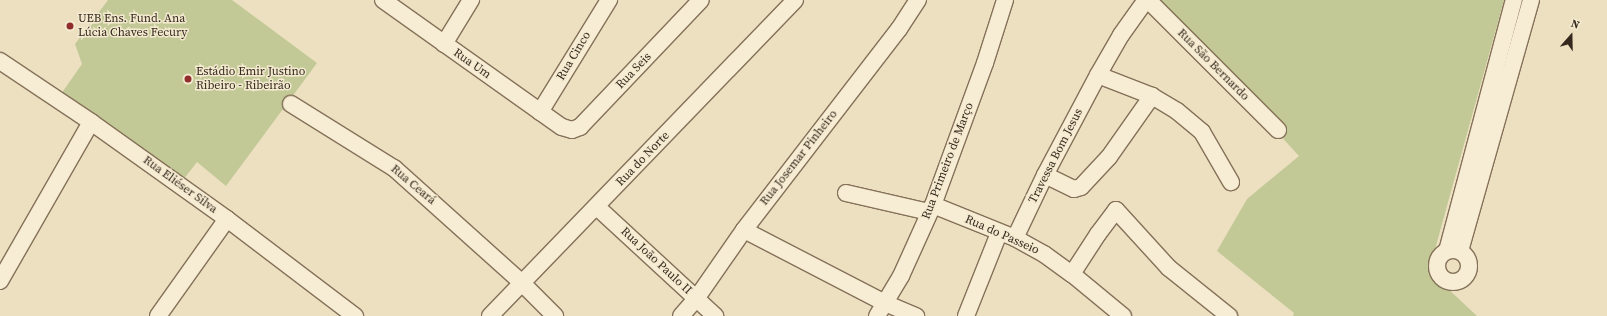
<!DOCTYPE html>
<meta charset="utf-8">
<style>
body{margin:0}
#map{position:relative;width:1607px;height:316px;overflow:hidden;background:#ece0c1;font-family:"Source Serif 4",serif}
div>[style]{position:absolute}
.green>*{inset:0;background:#c2c996}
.roads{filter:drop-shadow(1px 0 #857159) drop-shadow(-1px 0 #857159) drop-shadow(0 1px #857159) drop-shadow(0 -1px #857159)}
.street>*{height:16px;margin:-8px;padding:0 8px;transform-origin:8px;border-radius:8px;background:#f7edd4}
.street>.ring{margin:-8px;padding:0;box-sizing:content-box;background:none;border:16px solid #f7edd4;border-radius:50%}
.dots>*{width:11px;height:11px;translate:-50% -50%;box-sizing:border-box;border:2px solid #f4ead0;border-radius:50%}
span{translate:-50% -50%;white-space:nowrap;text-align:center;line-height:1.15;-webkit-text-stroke:3px #f4ead0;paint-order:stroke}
.poi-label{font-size:12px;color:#35291d}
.left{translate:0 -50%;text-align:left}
.street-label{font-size:12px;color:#35291d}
.north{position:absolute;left:1551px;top:16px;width:40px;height:40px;-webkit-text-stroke:3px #f4ead0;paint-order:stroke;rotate:20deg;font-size:11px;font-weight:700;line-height:16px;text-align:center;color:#35291d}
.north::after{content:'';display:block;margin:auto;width:14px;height:18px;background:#35291d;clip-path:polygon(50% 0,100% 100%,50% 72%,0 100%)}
</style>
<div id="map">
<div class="green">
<div style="clip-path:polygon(108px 0,232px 0,317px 63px,226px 186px,197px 162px,183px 180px,61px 94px,82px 64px,75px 44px)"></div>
<div style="clip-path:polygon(1155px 0,1504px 0,1429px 271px,1477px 316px,1293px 316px,1294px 313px,1217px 251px,1247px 199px,1299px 156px)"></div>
</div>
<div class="roads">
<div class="street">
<div style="left:383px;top:0;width:219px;rotate:35.4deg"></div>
<div style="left:562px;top:127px;width:10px;rotate:17deg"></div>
<div style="left:572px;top:130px;width:9px;rotate:-21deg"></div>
<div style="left:580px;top:127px;width:175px;rotate:-46.4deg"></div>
<div style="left:1148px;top:0;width:184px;rotate:45deg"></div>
<div style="left:444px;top:44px;width:52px;rotate:-58.5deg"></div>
<div style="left:0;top:61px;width:110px;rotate:33.8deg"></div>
<div style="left:91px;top:122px;width:167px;rotate:35.5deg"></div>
<div style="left:227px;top:219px;width:161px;rotate:37.2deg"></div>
<div style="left:1098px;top:75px;width:58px;rotate:21.3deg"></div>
<div style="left:1152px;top:96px;width:29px;rotate:31deg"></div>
<div style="left:1177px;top:111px;width:33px;rotate:40deg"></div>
<div style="left:1202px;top:132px;width:58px;rotate:59.9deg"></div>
<div style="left:291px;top:104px;width:121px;rotate:31.9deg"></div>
<div style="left:394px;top:168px;width:172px;rotate:41.9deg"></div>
<div style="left:522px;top:283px;width:47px;rotate:45deg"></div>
<div style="left:540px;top:112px;width:132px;rotate:-58.4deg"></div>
<div style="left:1045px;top:175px;width:32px;rotate:26deg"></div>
<div style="left:1074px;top:189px;width:7px;rotate:-16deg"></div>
<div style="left:1081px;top:187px;width:41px;rotate:-47deg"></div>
<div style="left:1109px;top:157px;width:75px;rotate:-54.8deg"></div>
<div style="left:846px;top:193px;width:85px;rotate:12.9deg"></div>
<div style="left:933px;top:205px;width:88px;rotate:21.9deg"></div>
<div style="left:1015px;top:238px;width:33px;rotate:29deg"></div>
<div style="left:1044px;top:254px;width:34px;rotate:36deg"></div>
<div style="left:1072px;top:274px;width:66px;rotate:39.5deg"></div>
<div style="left:597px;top:207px;width:161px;rotate:42.7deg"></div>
<div style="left:744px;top:230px;width:159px;rotate:27.4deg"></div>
<div style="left:885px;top:303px;width:34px;rotate:23deg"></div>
<div style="left:1015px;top:238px;width:70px;rotate:-64.5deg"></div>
<div style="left:1045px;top:175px;width:113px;rotate:-62.1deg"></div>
<div style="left:1098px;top:75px;width:46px;rotate:-60.1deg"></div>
<div style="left:1121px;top:35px;width:43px;rotate:-54.5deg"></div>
<div class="ring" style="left:1437px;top:250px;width:16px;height:16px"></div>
<div style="left:1447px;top:251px;width:260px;rotate:-75.1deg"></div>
<div style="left:1460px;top:251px;width:261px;rotate:-74.2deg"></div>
<div style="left:1072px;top:274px;width:48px;rotate:-57deg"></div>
<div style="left:1098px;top:234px;width:30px;rotate:-53deg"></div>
<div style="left:1116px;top:210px;width:79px;rotate:47.6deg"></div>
<div style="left:1169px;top:268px;width:77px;rotate:38.7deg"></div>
<div style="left:0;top:281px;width:183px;rotate:-60.2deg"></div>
<div style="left:158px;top:316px;width:119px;rotate:-54.6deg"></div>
<div style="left:490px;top:316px;width:439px;rotate:-46deg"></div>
<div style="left:681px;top:316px;width:23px;rotate:-49deg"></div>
<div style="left:696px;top:299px;width:84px;rotate:-55.2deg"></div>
<div style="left:744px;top:230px;width:254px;rotate:-52.4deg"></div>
<div style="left:899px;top:29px;width:35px;rotate:-57deg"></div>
<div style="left:877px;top:316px;width:47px;rotate:-59deg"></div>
<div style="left:901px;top:276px;width:78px;rotate:-65.7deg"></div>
<div style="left:933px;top:205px;width:151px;rotate:-69.9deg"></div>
<div style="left:985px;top:63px;width:66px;rotate:-72.4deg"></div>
<div style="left:966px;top:316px;width:89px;rotate:-68.3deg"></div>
</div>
</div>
<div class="dots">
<div style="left:70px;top:26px;background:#912d2c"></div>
<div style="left:188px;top:79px;background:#912d2c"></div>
</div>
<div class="poi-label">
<span class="left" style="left:78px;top:26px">UEB Ens. Fund. Ana<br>Lúcia Chaves Fecury</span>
<span class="left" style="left:196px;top:79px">Estádio Emir Justino<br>Ribeiro - Ribeirão</span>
</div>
<div class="street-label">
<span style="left:574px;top:56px;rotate:-59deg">Rua Cinco</span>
<span style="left:472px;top:64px;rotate:35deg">Rua Um</span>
<span style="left:1213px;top:65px;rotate:45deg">Rua São Bernardo</span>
<span style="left:634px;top:71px;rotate:-46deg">Rua Seis</span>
<span style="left:1056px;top:156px;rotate:-63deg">Travessa Bom Jesus</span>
<span style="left:799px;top:158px;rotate:-52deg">Rua Josemar Pinheiro</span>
<span style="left:643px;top:159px;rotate:-46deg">Rua do Norte</span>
<span style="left:948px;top:161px;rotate:-69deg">Rua Primeiro de Março</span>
<span style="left:180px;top:185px;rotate:36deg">Rua Eliéser Silva</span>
<span style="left:413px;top:185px;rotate:40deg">Rua Ceará</span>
<span style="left:1002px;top:235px;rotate:24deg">Rua do Passeio</span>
<span style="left:656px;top:261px;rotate:43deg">Rua João Paulo II</span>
</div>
<div class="north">N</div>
</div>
